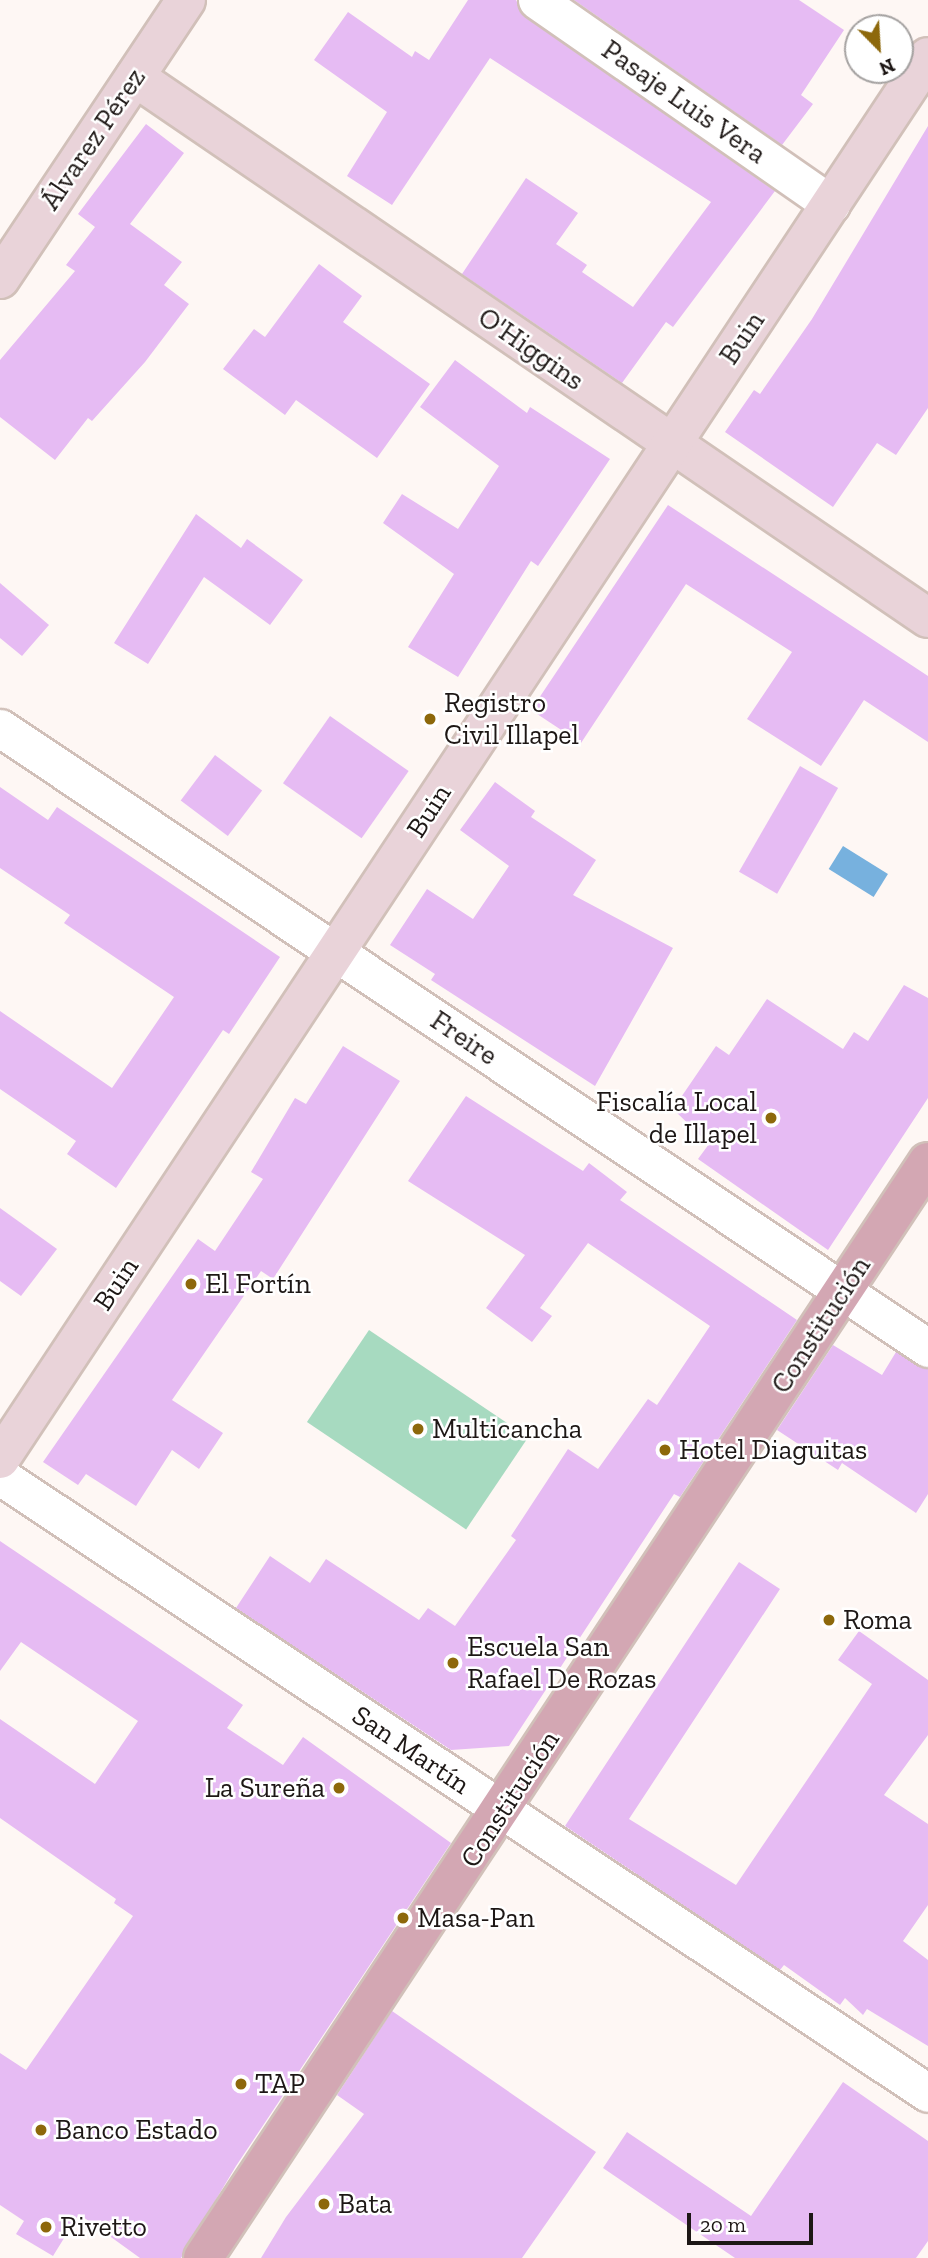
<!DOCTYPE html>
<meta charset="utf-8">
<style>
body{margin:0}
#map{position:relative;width:928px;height:2258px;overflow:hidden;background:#fef7f4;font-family:"Zilla Slab",serif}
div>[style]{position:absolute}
.green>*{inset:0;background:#a7dac0;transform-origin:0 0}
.water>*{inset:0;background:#77b1de;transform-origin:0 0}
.building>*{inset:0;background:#e6bbf3;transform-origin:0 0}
.roads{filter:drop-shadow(2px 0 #d1c0b9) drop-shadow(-2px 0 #d1c0b9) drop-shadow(0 2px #d1c0b9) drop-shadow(0 -2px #d1c0b9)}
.street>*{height:37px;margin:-18.5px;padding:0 18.5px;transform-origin:18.5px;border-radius:18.5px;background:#fff}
.secondary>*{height:38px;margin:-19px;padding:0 19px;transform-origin:19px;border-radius:19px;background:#e9d3d9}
.primary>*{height:38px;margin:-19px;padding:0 19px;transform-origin:19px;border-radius:19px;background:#d3a7b3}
.dots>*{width:19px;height:19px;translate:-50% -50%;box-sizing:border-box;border:4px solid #fff;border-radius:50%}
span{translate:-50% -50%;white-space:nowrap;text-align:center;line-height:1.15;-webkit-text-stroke:5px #fff;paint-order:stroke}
.street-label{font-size:28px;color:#1d1715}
.poi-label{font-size:28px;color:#1d1715}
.left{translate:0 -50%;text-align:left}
.right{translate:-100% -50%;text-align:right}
.north{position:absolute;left:844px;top:14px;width:70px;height:70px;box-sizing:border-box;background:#fff;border:2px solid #a5a2a1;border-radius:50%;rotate:156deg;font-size:19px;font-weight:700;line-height:28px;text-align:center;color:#1d1715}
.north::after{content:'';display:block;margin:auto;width:24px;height:32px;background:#8d680b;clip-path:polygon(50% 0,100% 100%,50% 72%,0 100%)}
.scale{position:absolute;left:687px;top:2213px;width:126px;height:32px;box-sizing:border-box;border:4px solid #1d1715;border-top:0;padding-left:9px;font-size:21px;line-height:24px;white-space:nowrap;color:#1d1715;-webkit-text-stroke:5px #fff;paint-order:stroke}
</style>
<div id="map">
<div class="green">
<div style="left:369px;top:1330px;width:192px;height:111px;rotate:34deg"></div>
</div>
<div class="water">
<div style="left:843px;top:846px;width:53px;height:27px;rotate:32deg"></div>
</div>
<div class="building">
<div style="clip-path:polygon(468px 0,516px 0,525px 17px,775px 191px,673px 327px,666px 322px,622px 383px,462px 274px,526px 178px,578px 213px,556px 244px,587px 265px,582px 272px,633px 307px,711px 202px,490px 58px,392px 205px,347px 176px,387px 112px,314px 60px,348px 12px,412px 57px,415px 51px,429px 60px)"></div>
<div style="clip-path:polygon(574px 0,799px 0,844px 30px,801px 95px,813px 104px,782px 145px)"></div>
<div style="clip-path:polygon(146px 124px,184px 153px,130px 224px,182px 262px,164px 285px,189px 304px,145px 362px,92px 421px,88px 418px,55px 460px,0 417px,0 360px,75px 271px,66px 265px,95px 227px,78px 214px)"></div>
<div style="clip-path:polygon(928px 126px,928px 408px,896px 455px,877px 443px,833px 507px,725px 432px,754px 390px,760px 394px,812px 319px)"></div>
<div style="clip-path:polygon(319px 264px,362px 296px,343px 322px,430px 384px,377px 458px,296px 400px,285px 415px,223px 369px,254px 329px,265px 337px)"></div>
<div style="clip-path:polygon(455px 360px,527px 413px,530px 407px,610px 459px,538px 566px,531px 561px,458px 677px,408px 647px,454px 574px,383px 523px,402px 494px,458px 529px,499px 466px,420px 407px)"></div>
<div style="clip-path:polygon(668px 505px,928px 676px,928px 742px,864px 700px,821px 766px,747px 719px,792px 652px,686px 584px,581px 743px,531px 710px)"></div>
<div style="clip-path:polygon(196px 514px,241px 548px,247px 539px,303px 580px,270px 625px,204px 577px,148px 664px,114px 643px)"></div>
<div style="clip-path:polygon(0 583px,49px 625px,22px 656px,0 638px)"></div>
<div style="left:330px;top:716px;width:96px;height:82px;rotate:35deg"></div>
<div style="left:215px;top:755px;width:59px;height:57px;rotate:37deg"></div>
<div style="left:800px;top:766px;width:44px;height:122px;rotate:30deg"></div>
<div style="clip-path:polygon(495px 782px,535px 811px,531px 817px,596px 860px,573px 895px,673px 948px,595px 1086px,431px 980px,435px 974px,390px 945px,427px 889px,473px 919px,509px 866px,460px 830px)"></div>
<div style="clip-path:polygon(0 787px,48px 820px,57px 807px,280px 957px,229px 1034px,223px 1030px,116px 1188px,67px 1154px,76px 1141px,0 1089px,0 1011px,112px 1088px,174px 997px,64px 923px,70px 915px,0 868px)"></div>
<div style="clip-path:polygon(904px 985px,928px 998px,928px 1098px,828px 1250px,698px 1159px,709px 1144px,673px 1109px,716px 1046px,729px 1055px,767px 999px,843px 1049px,854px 1032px,868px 1041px)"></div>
<div style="clip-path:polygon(343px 1046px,400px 1081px,273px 1279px,261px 1271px,172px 1400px,223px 1433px,199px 1469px,172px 1450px,136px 1506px,86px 1474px,78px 1485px,43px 1462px,198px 1239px,215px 1251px,263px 1179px,251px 1172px,295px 1098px,306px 1104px)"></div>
<div style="clip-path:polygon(466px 1096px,583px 1171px,589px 1163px,627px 1192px,620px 1200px,797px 1320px,680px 1497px,674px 1494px,509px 1746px,451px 1750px,236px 1608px,270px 1556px,310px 1583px,326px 1559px,419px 1620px,428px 1608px,455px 1626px,516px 1540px,511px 1536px,568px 1449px,598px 1469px,648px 1399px,657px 1405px,710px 1326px,588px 1243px,540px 1308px,552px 1316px,532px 1342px,486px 1308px,525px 1255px,408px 1181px)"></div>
<div style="clip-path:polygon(0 1208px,57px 1249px,21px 1296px,0 1281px)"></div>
<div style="clip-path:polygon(833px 1345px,882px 1375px,896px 1352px,928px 1369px,928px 1494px,916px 1513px,842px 1463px,838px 1470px,777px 1430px)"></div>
<div style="clip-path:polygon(0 1541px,243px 1705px,227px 1728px,283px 1765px,303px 1737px,451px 1843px,236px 2166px,181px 2258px,140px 2258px,79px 2214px,53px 2256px,16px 2234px,24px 2221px,0 2205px,0 2053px,26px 2070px,133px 1916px,114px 1903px,116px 1899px,0 1818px,0 1719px,95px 1784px,138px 1721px,21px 1642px,0 1671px)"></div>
<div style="clip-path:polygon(739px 1562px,780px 1589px,629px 1819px,736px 1885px,872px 1684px,838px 1660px,859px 1631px,928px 1680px,928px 1735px,884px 1795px,928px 1824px,928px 1905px,903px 1941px,928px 1960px,928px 2046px,867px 2009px,863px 2015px,845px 1998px,840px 2005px,784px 1965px,780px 1970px,565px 1826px)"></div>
<div style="clip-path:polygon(392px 2011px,596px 2152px,522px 2258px,261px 2258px,286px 2217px,364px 2114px,337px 2095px)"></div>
<div style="clip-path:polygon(843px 2082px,928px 2141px,928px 2241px,916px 2258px,735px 2258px,603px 2168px,627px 2132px,751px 2216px)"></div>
</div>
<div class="roads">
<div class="street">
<div style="left:537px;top:0;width:358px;rotate:34.8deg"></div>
<div style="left:0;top:728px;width:1116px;rotate:33.75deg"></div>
<div style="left:0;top:1476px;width:1114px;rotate:33.62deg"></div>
</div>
<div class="secondary">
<div style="left:135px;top:77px;width:960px;rotate:34.3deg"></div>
<div style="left:0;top:279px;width:335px;rotate:-56.3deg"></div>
<div style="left:0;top:1459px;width:1681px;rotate:-56.5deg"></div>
</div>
<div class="primary">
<div style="left:203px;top:2258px;width:1314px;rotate:-56.52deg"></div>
</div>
</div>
<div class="dots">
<div style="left:430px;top:719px;background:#8d680b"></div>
<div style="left:771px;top:1118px;background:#8d680b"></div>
<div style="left:191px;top:1284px;background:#8d680b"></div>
<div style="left:418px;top:1429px;background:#8d680b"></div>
<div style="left:665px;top:1450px;background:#8d680b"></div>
<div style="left:829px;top:1620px;background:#8d680b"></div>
<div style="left:453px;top:1663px;background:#8d680b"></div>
<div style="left:339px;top:1788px;background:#8d680b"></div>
<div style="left:403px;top:1918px;background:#8d680b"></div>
<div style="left:241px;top:2084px;background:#8d680b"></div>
<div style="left:41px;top:2130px;background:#8d680b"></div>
<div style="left:324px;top:2204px;background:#8d680b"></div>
<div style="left:46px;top:2227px;background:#8d680b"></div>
</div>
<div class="street-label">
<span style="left:684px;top:102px;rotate:35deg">Pasaje Luis Vera</span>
<span style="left:93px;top:139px;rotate:-56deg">Álvarez Pérez</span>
<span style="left:742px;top:338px;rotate:-56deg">Buin</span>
<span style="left:531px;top:349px;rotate:35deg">O'Higgins</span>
<span style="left:429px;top:811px;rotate:-57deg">Buin</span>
<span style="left:464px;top:1038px;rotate:34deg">Freire</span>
<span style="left:116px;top:1284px;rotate:-56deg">Buin</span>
<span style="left:821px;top:1325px;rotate:-57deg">Constitución</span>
<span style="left:411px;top:1750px;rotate:34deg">San Martín</span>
<span style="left:510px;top:1799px;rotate:-57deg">Constitución</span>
</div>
<div class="poi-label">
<span class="left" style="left:444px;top:719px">Registro<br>Civil Illapel</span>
<span class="right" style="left:757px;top:1118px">Fiscalía Local<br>de Illapel</span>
<span class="left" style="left:205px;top:1284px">El Fortín</span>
<span class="left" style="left:432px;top:1429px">Multicancha</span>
<span class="left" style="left:679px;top:1450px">Hotel Diaguitas</span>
<span class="left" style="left:843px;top:1620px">Roma</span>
<span class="left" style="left:467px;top:1663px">Escuela San<br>Rafael De Rozas</span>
<span class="right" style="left:325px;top:1788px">La Sureña</span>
<span class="left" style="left:417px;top:1918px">Masa-Pan</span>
<span class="left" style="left:255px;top:2084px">TAP</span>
<span class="left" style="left:55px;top:2130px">Banco Estado</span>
<span class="left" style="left:338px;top:2204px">Bata</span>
<span class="left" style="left:60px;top:2227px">Rivetto</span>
</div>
<div class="north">N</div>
<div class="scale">20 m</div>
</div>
